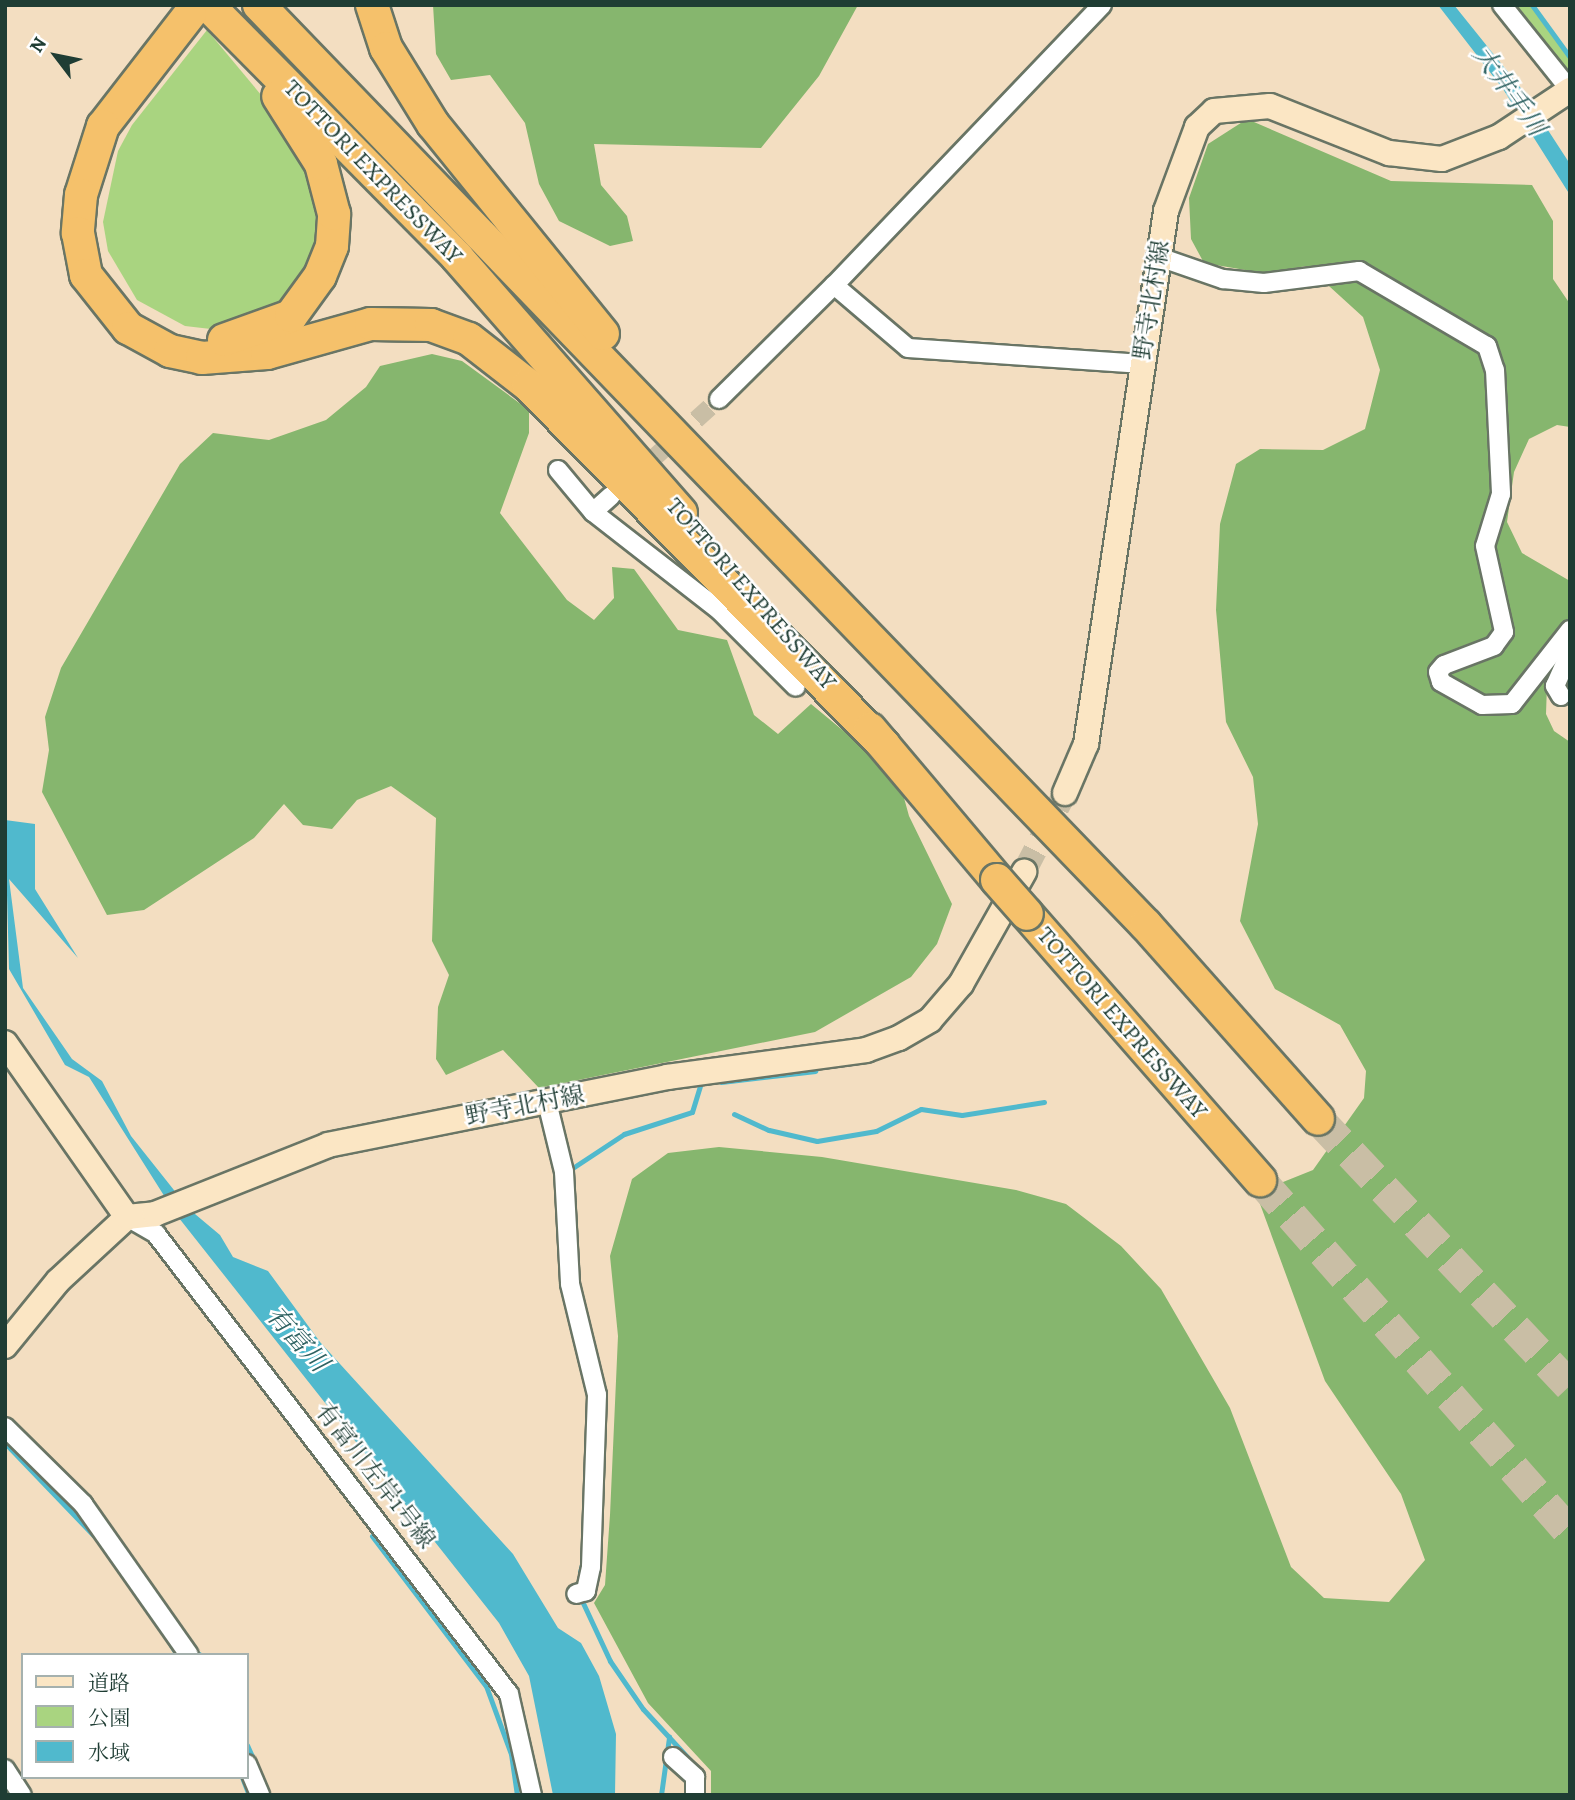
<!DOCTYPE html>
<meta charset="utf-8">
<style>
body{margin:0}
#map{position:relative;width:1575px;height:1800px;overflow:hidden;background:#f3dec1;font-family:Alegreya,"Noto Serif JP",serif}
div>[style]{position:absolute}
.green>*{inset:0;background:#a9d480}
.forest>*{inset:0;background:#86b66e}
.water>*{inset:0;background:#50b9cd}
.stream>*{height:5px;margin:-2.5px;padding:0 2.5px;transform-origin:2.5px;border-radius:2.5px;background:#50b9cd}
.street-tunnel>*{height:18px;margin-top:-9px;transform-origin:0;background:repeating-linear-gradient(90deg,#c9bea5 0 18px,transparent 0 27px)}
.secondary-tunnel>*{height:24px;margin-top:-12px;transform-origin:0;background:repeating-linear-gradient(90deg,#c9bea5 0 24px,transparent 0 36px)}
.highway-tunnel>*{height:32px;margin-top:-16px;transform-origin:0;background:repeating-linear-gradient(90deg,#c9bea5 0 32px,transparent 0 48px)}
.roads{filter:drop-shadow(2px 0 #697565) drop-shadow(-2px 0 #697565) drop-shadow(0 2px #697565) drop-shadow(0 -2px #697565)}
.street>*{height:18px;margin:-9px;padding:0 9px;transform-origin:9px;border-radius:9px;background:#fff}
.secondary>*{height:24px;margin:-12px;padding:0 12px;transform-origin:12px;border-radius:12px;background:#fbe6c4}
.highway>*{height:32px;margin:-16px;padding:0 16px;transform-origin:16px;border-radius:16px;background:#f5c16b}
.bridges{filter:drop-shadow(2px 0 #697565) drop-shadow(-2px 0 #697565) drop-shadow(0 2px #697565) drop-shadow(0 -2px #697565)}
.highway-bridge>*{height:32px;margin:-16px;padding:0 16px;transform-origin:16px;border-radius:16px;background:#f5c16b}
span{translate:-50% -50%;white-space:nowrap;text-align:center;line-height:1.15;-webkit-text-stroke:5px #fff;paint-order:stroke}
.street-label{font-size:24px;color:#1f3d34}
.water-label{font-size:26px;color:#2e6262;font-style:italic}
.frame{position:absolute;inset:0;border:7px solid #1f3d34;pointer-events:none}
.legend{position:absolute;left:21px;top:1653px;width:228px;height:126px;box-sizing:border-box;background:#fff;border:2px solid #a5b1ae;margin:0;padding:9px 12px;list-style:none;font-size:21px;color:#1f3d34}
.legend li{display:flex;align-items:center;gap:14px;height:35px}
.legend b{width:35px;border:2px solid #a5b1ae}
.north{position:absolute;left:21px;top:21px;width:70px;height:70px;-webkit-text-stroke:5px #fff;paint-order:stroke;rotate:302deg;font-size:19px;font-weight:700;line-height:28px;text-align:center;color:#1f3d34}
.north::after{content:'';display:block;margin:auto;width:24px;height:32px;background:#1f3d34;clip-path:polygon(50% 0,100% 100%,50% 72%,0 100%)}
</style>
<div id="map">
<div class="green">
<div style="clip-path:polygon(1508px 5px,1530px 5px,1570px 59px,1570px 77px)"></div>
<div style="clip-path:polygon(207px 30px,292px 132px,315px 176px,324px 227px,293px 299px,228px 331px,185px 326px,137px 300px,108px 251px,103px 222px,118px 151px,132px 125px)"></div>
</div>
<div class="forest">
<div style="clip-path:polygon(433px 5px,858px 5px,819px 76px,761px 148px,594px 144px,601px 185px,627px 216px,633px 241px,610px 246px,559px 221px,539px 184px,525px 123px,490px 75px,451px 80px,436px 54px)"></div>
<div style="clip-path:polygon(1247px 119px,1391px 181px,1532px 185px,1553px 221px,1553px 279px,1570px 304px,1570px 427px,1557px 425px,1529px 439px,1514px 472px,1507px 522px,1522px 553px,1570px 581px,1570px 661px,1547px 685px,1546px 714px,1554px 731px,1570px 742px,1570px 1795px,711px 1795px,711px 1771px,648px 1703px,594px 1603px,605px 1585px,610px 1515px,618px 1336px,610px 1256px,632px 1179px,668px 1153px,719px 1147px,822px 1157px,1016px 1190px,1066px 1204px,1121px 1246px,1161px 1289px,1230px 1408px,1291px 1567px,1324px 1598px,1389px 1602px,1425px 1560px,1401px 1494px,1325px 1381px,1256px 1193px,1313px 1170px,1364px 1098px,1366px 1071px,1340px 1025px,1275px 989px,1240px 921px,1258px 824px,1253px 777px,1226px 722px,1216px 610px,1220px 524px,1236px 464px,1260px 449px,1323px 450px,1365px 429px,1380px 370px,1363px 317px,1307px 266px,1263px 273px,1204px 263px,1191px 239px,1189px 198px,1208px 144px)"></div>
<div style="clip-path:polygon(432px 354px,462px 361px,529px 410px,529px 433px,500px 513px,567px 600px,594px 620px,614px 598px,612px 567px,634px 569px,678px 630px,727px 640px,754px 715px,778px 734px,811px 704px,898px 776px,909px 816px,952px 904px,937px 944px,911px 977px,815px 1032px,539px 1088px,503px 1050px,446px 1075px,436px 1059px,438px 1007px,449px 975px,432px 941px,436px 818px,391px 786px,357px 800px,332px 829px,303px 825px,284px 804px,254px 838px,144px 910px,107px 915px,42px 792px,49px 750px,45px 717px,61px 668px,180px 464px,213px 433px,269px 440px,326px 420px,366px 387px,380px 366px)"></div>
</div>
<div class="water">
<div style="clip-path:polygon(1438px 5px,1454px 5px,1520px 87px,1570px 164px,1570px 195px,1503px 89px)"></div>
<div style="clip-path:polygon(5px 820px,35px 824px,35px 889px,78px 958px,9px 879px,23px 988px,72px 1059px,102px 1081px,131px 1136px,189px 1209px,220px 1235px,233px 1257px,268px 1271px,320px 1342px,513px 1554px,558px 1628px,581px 1643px,599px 1676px,616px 1734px,615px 1795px,553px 1795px,529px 1676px,499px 1623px,175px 1213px,89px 1077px,65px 1065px,9px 969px)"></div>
</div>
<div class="stream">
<div style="left:1532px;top:5px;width:63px;rotate:54deg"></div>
<div style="left:721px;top:1082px;width:95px;rotate:-6.7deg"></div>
<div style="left:734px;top:1114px;width:38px;rotate:25deg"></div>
<div style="left:769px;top:1130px;width:49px;rotate:12.9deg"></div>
<div style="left:817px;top:1141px;width:60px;rotate:-9.6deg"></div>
<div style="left:876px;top:1131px;width:50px;rotate:-26.1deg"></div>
<div style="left:921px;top:1109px;width:41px;rotate:8.3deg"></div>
<div style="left:962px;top:1115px;width:83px;rotate:-9deg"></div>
<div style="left:571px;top:1169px;width:64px;rotate:-33.4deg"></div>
<div style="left:624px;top:1134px;width:71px;rotate:-17.9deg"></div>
<div style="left:692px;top:1112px;width:27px;rotate:-73deg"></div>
<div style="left:557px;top:1184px;width:63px;rotate:87.3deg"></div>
<div style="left:566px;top:1302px;width:61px;rotate:76.7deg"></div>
<div style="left:5px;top:1443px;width:134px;rotate:46.2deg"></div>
<div style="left:372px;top:1536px;width:188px;rotate:52.8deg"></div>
<div style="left:486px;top:1686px;width:72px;rotate:69.8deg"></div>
<div style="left:511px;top:1754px;width:41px;rotate:81.7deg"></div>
<div style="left:580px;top:1572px;width:16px;rotate:-75deg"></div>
<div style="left:583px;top:1603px;width:64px;rotate:65deg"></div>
<div style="left:610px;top:1661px;width:58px;rotate:55.5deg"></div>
<div style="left:643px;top:1709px;width:88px;rotate:47.3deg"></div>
<div style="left:164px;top:1634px;width:25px;rotate:58deg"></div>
<div style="left:199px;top:1654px;width:1px;rotate:90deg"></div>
<div style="left:247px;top:1745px;width:20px;rotate:66deg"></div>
<div style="left:242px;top:1777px;width:19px;rotate:69deg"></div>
<div style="left:661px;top:1795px;width:59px;rotate:-82.1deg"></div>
</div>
<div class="street-tunnel">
<div style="left:636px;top:474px;width:112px;rotate:-42.1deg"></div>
</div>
<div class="secondary-tunnel">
<div style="left:1024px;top:872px;width:89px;rotate:-62.6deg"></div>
</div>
<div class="highway-tunnel">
<div style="left:1318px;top:1119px;width:367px;rotate:46.7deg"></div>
<div style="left:1260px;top:1180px;width:470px;rotate:48.7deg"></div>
</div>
<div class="roads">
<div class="street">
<div style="left:1102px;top:5px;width:388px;rotate:133.7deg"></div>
<div style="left:834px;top:285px;width:97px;rotate:40.4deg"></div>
<div style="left:908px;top:348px;width:235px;rotate:3.9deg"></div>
<div style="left:1502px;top:5px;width:109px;rotate:51.3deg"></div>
<div style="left:1159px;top:257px;width:68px;rotate:19deg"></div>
<div style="left:1223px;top:279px;width:41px;rotate:5.6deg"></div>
<div style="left:1264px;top:283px;width:96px;rotate:-7.2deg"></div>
<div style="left:1359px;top:271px;width:148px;rotate:30.4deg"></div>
<div style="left:1487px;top:346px;width:25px;rotate:72deg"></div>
<div style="left:1495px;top:370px;width:124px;rotate:87.2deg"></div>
<div style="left:1501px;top:494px;width:54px;rotate:107.1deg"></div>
<div style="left:1485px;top:546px;width:88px;rotate:77.5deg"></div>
<div style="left:1504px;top:632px;width:17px;rotate:126deg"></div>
<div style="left:1494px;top:646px;width:53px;rotate:159.2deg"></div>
<div style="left:1444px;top:665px;width:9px;rotate:131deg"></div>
<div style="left:1438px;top:672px;width:10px;rotate:73deg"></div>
<div style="left:1441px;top:682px;width:47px;rotate:29.3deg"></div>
<div style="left:1482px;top:705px;width:30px;rotate:-2deg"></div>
<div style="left:1512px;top:704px;width:94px;rotate:-51.9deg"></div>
<div style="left:719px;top:399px;width:162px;rotate:-44.7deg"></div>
<div style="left:558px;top:470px;width:55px;rotate:50.2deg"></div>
<div style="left:593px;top:512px;width:161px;rotate:37.9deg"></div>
<div style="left:720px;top:611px;width:107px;rotate:45deg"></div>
<div style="left:593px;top:512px;width:24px;rotate:-42deg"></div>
<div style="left:1561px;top:696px;width:12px;rotate:-121deg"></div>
<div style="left:1555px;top:686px;width:37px;rotate:-66deg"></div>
<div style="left:547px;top:1102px;width:72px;rotate:76.3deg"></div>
<div style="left:564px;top:1172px;width:112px;rotate:86.9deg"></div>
<div style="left:570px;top:1284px;width:114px;rotate:76.3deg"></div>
<div style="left:597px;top:1395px;width:172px;rotate:92deg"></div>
<div style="left:591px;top:1567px;width:25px;rotate:102deg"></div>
<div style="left:586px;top:1591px;width:10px;rotate:163deg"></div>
<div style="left:127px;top:1217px;width:34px;rotate:30deg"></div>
<div style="left:156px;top:1234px;width:580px;rotate:52.5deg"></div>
<div style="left:509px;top:1694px;width:104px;rotate:77.2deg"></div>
<div style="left:5px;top:1427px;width:110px;rotate:44.6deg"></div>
<div style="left:83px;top:1504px;width:184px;rotate:54.9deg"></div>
<div style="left:673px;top:1757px;width:30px;rotate:42deg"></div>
<div style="left:695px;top:1777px;width:18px;rotate:90deg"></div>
<div style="left:247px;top:1764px;width:34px;rotate:67deg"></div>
<div style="left:5px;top:1769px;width:31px;rotate:57deg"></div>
</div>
<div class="secondary">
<div style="left:1065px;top:793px;width:53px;rotate:-66.8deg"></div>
<div style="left:1086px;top:744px;width:539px;rotate:-81.46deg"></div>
<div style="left:1166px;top:211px;width:90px;rotate:-69.7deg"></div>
<div style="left:1197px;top:127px;width:23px;rotate:-43deg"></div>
<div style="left:1214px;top:111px;width:56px;rotate:-5.1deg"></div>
<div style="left:1270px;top:106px;width:128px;rotate:21.6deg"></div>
<div style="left:1389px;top:153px;width:53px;rotate:6.5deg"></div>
<div style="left:1442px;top:159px;width:61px;rotate:-21.1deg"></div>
<div style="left:1499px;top:137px;width:85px;rotate:-33.5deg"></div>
<div style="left:5px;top:1043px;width:213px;rotate:55deg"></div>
<div style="left:5px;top:1346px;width:84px;rotate:-50.8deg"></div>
<div style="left:58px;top:1281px;width:94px;rotate:-42.8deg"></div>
<div style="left:127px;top:1217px;width:28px;rotate:-6deg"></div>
<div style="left:155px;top:1214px;width:186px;rotate:-21.7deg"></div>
<div style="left:328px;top:1145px;width:346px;rotate:-11.3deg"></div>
<div style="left:667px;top:1077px;width:201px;rotate:-7.7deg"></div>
<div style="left:866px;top:1050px;width:35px;rotate:-20deg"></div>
<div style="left:899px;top:1038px;width:36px;rotate:-30deg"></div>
<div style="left:930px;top:1020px;width:48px;rotate:-49.3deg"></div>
<div style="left:961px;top:984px;width:129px;rotate:-60.6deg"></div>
</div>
<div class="highway">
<div style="left:208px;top:5px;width:354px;rotate:45.3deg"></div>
<div style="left:457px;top:257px;width:340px;rotate:48.8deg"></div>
<div style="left:259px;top:5px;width:1278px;rotate:46.05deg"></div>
<div style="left:1146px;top:925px;width:259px;rotate:48.4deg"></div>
<div style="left:372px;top:5px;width:45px;rotate:72deg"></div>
<div style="left:386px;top:48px;width:89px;rotate:58.3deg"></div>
<div style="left:433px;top:124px;width:270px;rotate:51deg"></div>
<div style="left:190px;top:14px;width:142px;rotate:127.8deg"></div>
<div style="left:103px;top:126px;width:72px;rotate:107.7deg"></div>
<div style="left:81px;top:195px;width:38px;rotate:95deg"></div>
<div style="left:78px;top:233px;width:43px;rotate:79.2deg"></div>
<div style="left:86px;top:275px;width:68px;rotate:51.6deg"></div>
<div style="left:128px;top:328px;width:48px;rotate:28.7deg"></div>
<div style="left:170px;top:351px;width:33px;rotate:12deg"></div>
<div style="left:202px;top:358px;width:65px;rotate:-4.4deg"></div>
<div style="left:267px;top:353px;width:108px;rotate:-15.6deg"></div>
<div style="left:371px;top:324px;width:60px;rotate:1deg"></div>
<div style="left:431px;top:325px;width:40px;rotate:20.2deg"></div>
<div style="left:469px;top:339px;width:75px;rotate:37.9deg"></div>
<div style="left:528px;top:385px;width:506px;rotate:45.32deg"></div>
<div style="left:224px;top:340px;width:71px;rotate:-19.7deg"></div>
<div style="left:291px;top:316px;width:49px;rotate:-54.1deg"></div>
<div style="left:320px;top:276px;width:32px;rotate:-68deg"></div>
<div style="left:332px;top:246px;width:32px;rotate:-86deg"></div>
<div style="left:334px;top:214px;width:52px;rotate:-104.6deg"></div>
<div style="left:321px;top:164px;width:80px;rotate:-122.3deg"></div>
<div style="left:870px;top:729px;width:197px;rotate:49.9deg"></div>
<div style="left:1027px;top:914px;width:354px;rotate:48.8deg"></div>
</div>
</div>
<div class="bridges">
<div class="highway-bridge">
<div style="left:997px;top:880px;width:45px;rotate:48.6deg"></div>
</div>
</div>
<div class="street-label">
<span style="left:373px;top:172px;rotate:46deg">TOTTORI EXPRESSWAY</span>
<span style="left:1152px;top:300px;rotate:-81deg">野寺北村線</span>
<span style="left:751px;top:594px;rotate:49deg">TOTTORI EXPRESSWAY</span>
<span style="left:1122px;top:1023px;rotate:49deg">TOTTORI EXPRESSWAY</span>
<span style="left:525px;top:1106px;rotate:-11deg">野寺北村線</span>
<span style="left:375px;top:1476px;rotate:52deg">有富川左岸1号線</span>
</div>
<div class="water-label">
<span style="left:1509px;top:91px;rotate:54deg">大井手川</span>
<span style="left:297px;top:1339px;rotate:48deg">有富川</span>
</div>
<div class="frame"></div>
<ul class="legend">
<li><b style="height:9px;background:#fbe6c4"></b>道路</li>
<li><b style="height:19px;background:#a9d480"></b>公園</li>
<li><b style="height:19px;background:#50b9cd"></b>水域</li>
</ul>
<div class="north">N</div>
</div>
